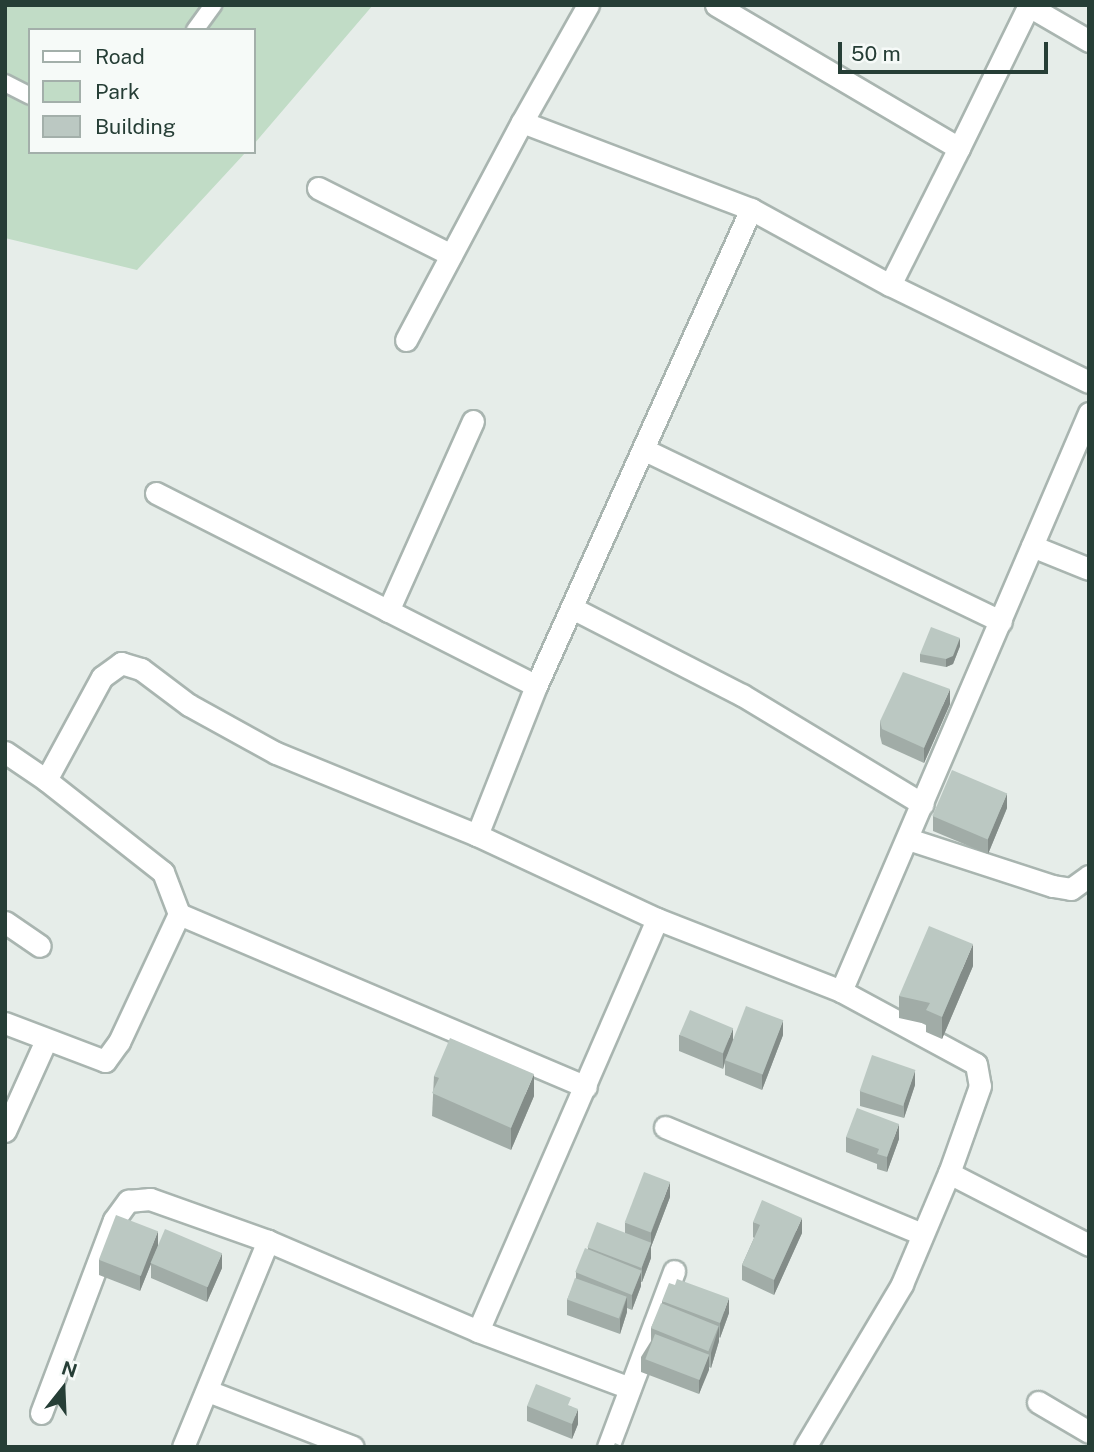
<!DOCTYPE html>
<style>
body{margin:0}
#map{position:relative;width:1094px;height:1452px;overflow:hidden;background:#e6ede9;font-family:"Public Sans",sans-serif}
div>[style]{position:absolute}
.green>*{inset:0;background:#c1dcc6}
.roads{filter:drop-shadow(2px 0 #a9b5b0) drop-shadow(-2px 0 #a9b5b0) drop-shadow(0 2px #a9b5b0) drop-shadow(0 -2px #a9b5b0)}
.lane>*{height:16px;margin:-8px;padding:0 8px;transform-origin:8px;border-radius:8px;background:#fff}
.street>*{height:21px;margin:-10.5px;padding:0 10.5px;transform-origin:10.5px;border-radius:10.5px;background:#fff}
.wall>*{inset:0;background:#a1aca7}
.shaded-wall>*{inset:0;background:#838c88}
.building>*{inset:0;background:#bbc8c2;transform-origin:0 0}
span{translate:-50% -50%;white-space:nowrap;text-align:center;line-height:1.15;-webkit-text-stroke:6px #f6faf8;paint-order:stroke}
.frame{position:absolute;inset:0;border:7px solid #263e36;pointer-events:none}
.legend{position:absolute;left:28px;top:28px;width:228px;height:126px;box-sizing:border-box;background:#f6faf8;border:2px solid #a3afaa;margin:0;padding:9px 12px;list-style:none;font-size:21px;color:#263e36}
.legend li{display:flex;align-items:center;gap:14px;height:35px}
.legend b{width:35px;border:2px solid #a3afaa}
.north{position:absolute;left:28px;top:1354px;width:70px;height:70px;-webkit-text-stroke:5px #f6faf8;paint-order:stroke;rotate:18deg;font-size:19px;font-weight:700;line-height:28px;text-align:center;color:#263e36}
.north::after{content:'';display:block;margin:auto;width:24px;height:32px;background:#263e36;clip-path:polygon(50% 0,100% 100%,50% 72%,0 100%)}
.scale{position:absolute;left:838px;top:42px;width:210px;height:32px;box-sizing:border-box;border:4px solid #263e36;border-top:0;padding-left:9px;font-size:21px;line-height:24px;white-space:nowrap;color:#263e36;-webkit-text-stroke:5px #f6faf8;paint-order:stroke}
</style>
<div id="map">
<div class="green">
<div style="clip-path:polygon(5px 5px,373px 5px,254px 144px,254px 30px,30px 30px,30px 152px,246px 152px,137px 270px,5px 238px)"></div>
</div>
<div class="roads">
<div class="lane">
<div style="left:195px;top:30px;width:31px;rotate:-54deg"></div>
<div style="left:5px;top:83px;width:28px;rotate:27deg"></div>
</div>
<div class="street">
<div style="left:588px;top:5px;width:134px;rotate:119.4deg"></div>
<div style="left:522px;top:122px;width:245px;rotate:20.8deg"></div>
<div style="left:716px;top:5px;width:282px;rotate:30.5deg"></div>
<div style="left:959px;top:148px;width:159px;rotate:-63.9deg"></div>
<div style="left:1027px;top:5px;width:72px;rotate:30.1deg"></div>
<div style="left:318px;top:188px;width:149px;rotate:26.7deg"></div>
<div style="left:890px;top:285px;width:153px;rotate:-63.3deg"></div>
<div style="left:406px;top:340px;width:247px;rotate:-62deg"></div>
<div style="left:1089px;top:413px;width:629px;rotate:113.22deg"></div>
<div style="left:841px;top:991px;width:153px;rotate:28.4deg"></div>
<div style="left:976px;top:1064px;width:22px;rotate:80deg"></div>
<div style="left:980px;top:1086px;width:92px;rotate:109.6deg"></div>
<div style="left:949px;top:1173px;width:157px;rotate:27.2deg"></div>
<div style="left:645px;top:450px;width:395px;rotate:25.7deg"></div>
<div style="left:156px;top:493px;width:426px;rotate:26.9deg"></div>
<div style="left:1032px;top:546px;width:61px;rotate:22deg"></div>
<div style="left:572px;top:608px;width:191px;rotate:27.1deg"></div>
<div style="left:742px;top:695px;width:211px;rotate:31.1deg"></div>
<div style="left:388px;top:611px;width:208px;rotate:-65.9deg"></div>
<div style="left:5px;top:752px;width:50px;rotate:34.3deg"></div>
<div style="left:46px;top:780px;width:117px;rotate:-61.5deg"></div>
<div style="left:102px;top:677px;width:24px;rotate:-36deg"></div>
<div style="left:121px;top:663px;width:21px;rotate:17deg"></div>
<div style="left:141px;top:669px;width:60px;rotate:36.9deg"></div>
<div style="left:189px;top:705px;width:99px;rotate:28.9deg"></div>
<div style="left:276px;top:753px;width:217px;rotate:22.2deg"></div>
<div style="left:46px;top:780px;width:149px;rotate:38.2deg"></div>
<div style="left:163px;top:872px;width:45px;rotate:69.1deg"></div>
<div style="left:179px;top:914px;width:442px;rotate:23deg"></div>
<div style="left:908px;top:839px;width:152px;rotate:18deg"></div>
<div style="left:1053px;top:886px;width:18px;rotate:9deg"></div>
<div style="left:1071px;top:889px;width:22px;rotate:-36deg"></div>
<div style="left:5px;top:922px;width:42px;rotate:34.4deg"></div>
<div style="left:841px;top:991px;width:198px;rotate:-158.6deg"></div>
<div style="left:657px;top:919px;width:199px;rotate:-155deg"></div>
<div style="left:477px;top:835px;width:160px;rotate:-68.4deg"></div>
<div style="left:536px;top:686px;width:523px;rotate:-65.74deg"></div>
<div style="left:751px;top:209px;width:158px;rotate:28.7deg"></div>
<div style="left:890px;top:285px;width:221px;rotate:26deg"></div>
<div style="left:5px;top:1023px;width:107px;rotate:20.8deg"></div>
<div style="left:105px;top:1061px;width:24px;rotate:-54deg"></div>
<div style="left:119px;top:1042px;width:141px;rotate:-64.9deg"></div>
<div style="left:665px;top:1127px;width:278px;rotate:22.6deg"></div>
<div style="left:5px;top:1131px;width:100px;rotate:-65.7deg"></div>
<div style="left:478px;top:1331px;width:162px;rotate:20.6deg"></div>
<div style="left:208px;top:1391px;width:155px;rotate:21.1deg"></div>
<div style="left:1038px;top:1402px;width:59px;rotate:30.5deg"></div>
<div style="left:41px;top:1413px;width:206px;rotate:-69.3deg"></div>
<div style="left:114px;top:1220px;width:24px;rotate:-54deg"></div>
<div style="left:128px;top:1201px;width:22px;rotate:-5deg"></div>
<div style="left:150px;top:1199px;width:125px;rotate:19.6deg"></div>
<div style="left:183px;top:1447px;width:223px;rotate:-67.6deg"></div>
<div style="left:268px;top:1241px;width:228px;rotate:23.2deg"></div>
<div style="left:478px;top:1331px;width:449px;rotate:-66.5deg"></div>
<div style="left:608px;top:1447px;width:188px;rotate:-69.4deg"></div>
<div style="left:805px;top:1447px;width:190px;rotate:-59.2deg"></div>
<div style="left:902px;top:1284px;width:121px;rotate:-67.1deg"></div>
</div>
</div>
<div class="wall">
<div style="clip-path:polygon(960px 646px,953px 664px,946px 667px,920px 662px,920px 654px)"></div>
<div style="clip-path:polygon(950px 704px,924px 763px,882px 744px,880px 736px,880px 721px)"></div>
<div style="clip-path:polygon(1007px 808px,988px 854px,933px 831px,933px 816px)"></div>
<div style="clip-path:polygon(973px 966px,942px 1039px,926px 1032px,926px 1024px,899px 1018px,899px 996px)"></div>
<div style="clip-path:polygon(679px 1035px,733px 1039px,783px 1035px,762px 1090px,725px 1075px,725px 1063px,723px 1069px,679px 1051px)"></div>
<div style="clip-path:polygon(434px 1076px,534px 1096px,511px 1150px,432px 1116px)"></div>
<div style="clip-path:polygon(915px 1085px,904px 1118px,860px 1106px,860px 1091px)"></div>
<div style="clip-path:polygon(846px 1137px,899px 1139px,887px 1172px,877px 1169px,877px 1164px,846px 1152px)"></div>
<div style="clip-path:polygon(670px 1197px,651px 1247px,651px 1258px,642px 1282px,641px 1282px,641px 1286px,632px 1310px,627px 1308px,627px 1312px,620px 1334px,567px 1315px,567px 1300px,576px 1279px,576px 1272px,588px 1249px,588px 1247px,625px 1233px,625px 1223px)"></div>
<div style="clip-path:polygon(753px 1222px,802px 1233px,774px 1295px,742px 1280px,742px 1265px,754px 1238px,753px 1237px)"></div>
<div style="clip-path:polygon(158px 1246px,222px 1268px,207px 1302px,151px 1278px,151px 1264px,140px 1291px,99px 1275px,99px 1260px)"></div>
<div style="clip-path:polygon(662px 1301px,729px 1313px,720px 1338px,719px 1337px,719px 1341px,711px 1368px,709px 1367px,699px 1394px,641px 1372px,641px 1357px,651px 1341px,651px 1328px,662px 1304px)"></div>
<div style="clip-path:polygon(527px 1406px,571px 1406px,578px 1424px,572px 1439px,527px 1421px)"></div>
</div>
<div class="shaded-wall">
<div style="clip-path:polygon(960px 638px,960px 646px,953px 664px,946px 667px,946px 659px)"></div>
<div style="clip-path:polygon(950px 689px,950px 704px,924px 763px,924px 748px)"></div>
<div style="clip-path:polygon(1007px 793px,1007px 808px,988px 854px,988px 839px)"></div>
<div style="clip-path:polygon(973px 944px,973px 966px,942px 1039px,942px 1017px)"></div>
<div style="clip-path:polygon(783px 1020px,783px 1035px,762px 1090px,762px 1075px)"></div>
<div style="clip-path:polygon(733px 1028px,733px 1043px,725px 1060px,723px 1069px,723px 1054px)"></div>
<div style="clip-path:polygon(915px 1070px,915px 1085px,904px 1118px,904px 1103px)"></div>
<div style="clip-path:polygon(534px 1074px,534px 1096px,511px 1150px,511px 1128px)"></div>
<div style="clip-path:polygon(899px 1124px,899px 1139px,887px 1172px,887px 1157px)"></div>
<div style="clip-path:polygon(670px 1182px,670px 1197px,651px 1247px,651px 1258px,642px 1282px,642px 1267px,651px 1243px,651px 1233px)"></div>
<div style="clip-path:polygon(802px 1218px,802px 1233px,774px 1295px,774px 1280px)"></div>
<div style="clip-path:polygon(158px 1231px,158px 1246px,140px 1291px,140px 1276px)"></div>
<div style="clip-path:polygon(222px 1253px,222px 1268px,207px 1302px,207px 1287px)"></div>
<div style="clip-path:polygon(641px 1271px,641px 1286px,632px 1310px,632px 1295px)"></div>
<div style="clip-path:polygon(627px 1297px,627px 1312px,620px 1334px,620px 1319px)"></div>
<div style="clip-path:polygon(729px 1298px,729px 1313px,720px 1338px,720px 1323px)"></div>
<div style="clip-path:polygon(719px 1326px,719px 1341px,711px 1368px,711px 1353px)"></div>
<div style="clip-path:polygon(709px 1355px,709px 1370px,699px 1394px,699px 1379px)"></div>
<div style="clip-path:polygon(578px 1409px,578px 1424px,572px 1439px,572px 1424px)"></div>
</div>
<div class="building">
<div style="clip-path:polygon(931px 627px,960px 638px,953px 656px,946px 659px,920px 654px)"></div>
<div style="clip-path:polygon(903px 672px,950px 689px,924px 748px,882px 729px,880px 721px)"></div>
<div style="left:952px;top:770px;width:60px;height:50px;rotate:23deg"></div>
<div style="clip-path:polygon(929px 926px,973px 944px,942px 1017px,926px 1010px,930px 1003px,899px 996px)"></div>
<div style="left:746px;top:1006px;width:40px;height:58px;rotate:21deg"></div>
<div style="left:690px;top:1010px;width:47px;height:27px;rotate:23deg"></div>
<div style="clip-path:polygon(450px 1038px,534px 1074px,511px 1128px,432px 1093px,439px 1078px,434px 1076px)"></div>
<div style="left:872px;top:1055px;width:46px;height:38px;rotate:19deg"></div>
<div style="clip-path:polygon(857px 1108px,899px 1124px,887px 1157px,877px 1154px,879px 1149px,846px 1137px)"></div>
<div style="left:644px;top:1172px;width:28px;height:54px;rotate:21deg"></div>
<div style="clip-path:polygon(762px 1200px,802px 1218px,774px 1280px,742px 1265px,760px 1225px,753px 1222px)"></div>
<div style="left:116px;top:1215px;width:45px;height:48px;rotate:21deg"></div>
<div style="left:597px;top:1222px;width:58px;height:27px;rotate:21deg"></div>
<div style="left:165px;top:1229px;width:62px;height:37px;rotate:23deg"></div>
<div style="left:585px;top:1248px;width:61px;height:26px;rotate:22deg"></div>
<div style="left:575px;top:1278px;width:55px;height:23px;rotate:20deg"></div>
<div style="clip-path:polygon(677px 1279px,729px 1298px,720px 1323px,662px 1301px,669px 1283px,675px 1285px)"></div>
<div style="left:661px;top:1303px;width:62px;height:27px;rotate:22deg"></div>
<div style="left:655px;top:1334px;width:58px;height:27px;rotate:21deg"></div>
<div style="clip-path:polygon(536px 1384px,571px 1398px,568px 1405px,578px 1409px,572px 1424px,527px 1406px)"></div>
<div style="clip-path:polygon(615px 1443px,624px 1447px,613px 1447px)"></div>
</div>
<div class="frame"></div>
<ul class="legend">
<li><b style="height:9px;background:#fff"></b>Road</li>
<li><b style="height:19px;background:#c1dcc6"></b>Park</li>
<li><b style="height:19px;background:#bbc8c2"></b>Building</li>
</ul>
<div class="north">N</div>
<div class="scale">50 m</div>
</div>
